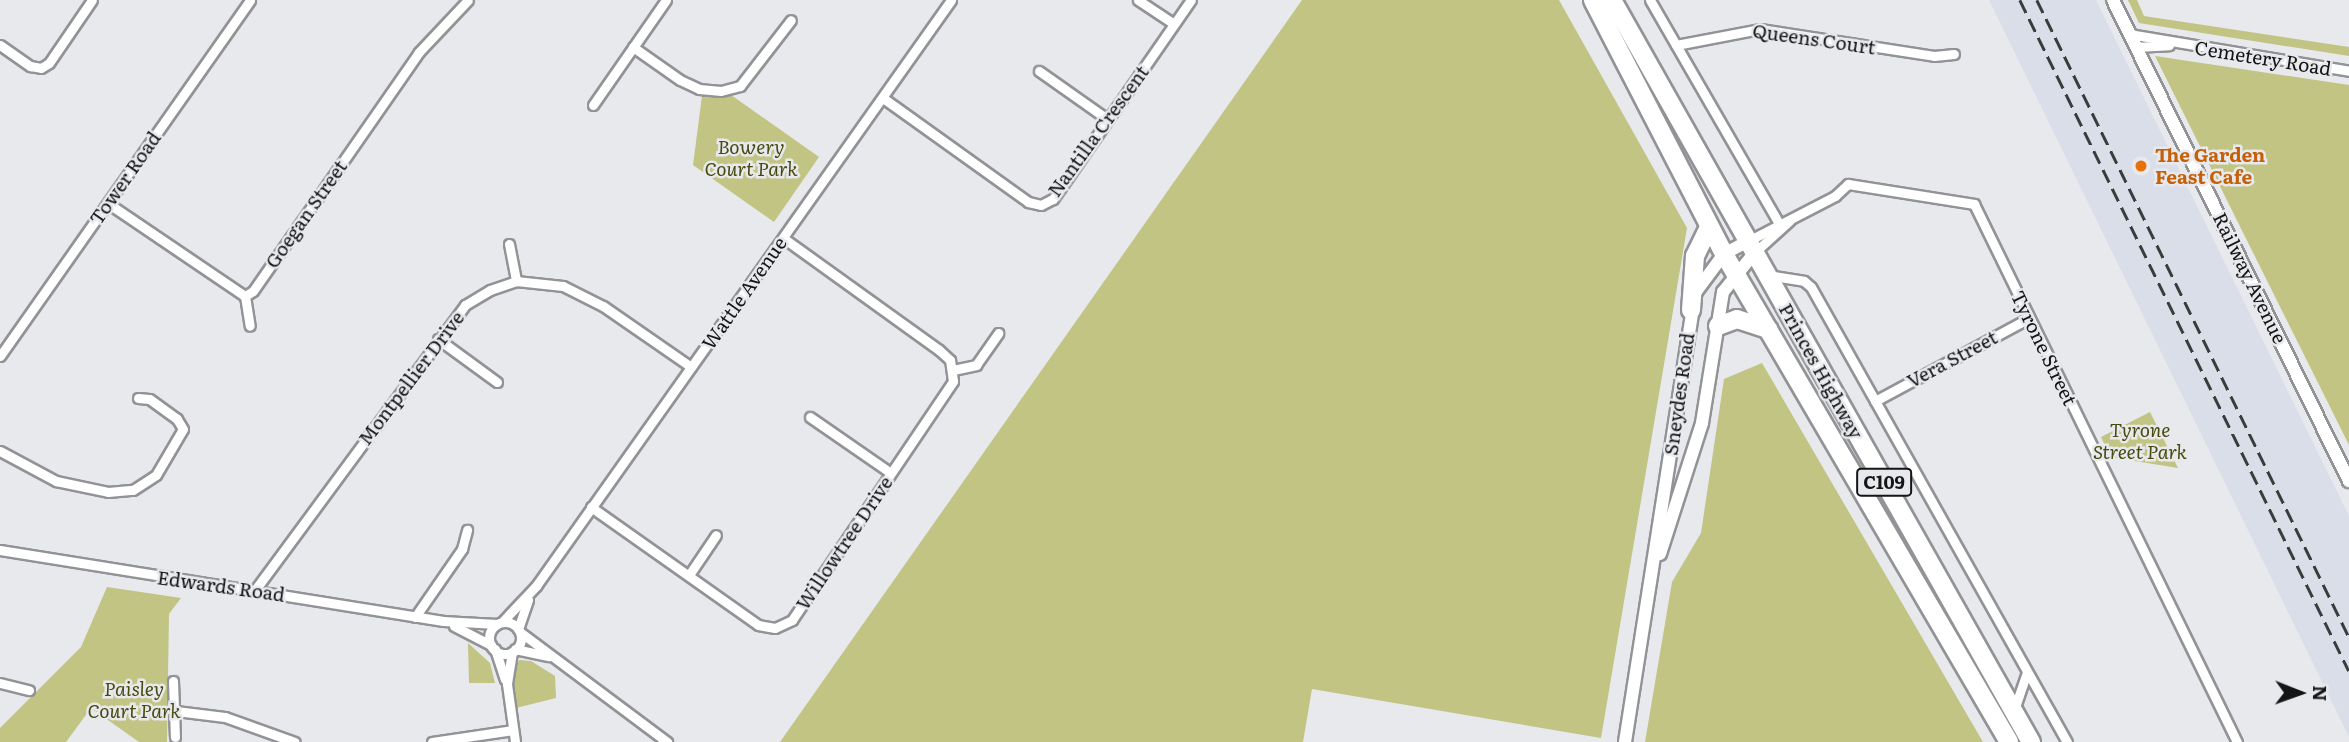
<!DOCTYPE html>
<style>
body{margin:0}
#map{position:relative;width:2349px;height:742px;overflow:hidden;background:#e8e9ed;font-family:Literata,serif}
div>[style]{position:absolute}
.built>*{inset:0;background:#dadee8}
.green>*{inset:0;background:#c1c482}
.roads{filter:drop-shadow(2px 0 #929396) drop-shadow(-2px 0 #929396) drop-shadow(0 2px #929396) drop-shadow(0 -2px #929396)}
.street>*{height:9px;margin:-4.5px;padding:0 4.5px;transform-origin:4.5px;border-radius:4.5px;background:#fff}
.street>.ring{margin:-4.5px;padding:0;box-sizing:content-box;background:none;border:9px solid #fff;border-radius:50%}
.secondary>*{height:12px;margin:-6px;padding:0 6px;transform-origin:6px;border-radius:6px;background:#fff}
.highway>*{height:18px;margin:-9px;padding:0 9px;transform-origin:9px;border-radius:9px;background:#fff}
.rail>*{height:2.5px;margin-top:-1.25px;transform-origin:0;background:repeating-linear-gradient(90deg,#3a3b3c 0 14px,transparent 0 21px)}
.dots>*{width:19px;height:19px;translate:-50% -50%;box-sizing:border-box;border:4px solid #e8e9ed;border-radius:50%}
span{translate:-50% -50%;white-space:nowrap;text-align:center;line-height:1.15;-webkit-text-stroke:5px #e8e9ed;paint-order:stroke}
.shield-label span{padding:2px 5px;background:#e8e9ed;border:2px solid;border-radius:5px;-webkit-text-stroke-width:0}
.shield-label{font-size:18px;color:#151516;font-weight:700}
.street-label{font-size:19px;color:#151516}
.park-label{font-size:19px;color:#494a0f;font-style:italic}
.food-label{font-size:19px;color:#c56008;font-weight:700}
.left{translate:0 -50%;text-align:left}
.north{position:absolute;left:2265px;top:658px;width:70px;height:70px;-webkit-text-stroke:5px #e8e9ed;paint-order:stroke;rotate:91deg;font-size:19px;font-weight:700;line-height:28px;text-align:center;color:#151516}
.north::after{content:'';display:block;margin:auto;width:24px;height:32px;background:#151516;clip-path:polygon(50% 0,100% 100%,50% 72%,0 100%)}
</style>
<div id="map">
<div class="built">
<div style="clip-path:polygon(1989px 0,2096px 0,2349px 516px,2349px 737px)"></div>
</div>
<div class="green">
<div style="clip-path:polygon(1302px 0,1559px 0,1687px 228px,1601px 738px,1312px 689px,1303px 742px,780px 742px)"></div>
<div style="clip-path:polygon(2128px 0,2137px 0,2144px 16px,2349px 47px,2349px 56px,2139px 23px)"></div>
<div style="clip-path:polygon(2155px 56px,2349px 85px,2349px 445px)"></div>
<div style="clip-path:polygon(731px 95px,819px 157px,774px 222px,693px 165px,702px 96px)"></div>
<div style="clip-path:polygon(1762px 363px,1983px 742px,1645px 742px,1672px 582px,1701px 533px,1724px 379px)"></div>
<div style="clip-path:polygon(2150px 412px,2178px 468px,2110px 457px,2101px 437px)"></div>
<div style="clip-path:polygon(107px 587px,181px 598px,169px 614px,167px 742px,139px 742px,91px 708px,66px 742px,0 742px,0 728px,81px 647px)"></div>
<div style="clip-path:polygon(468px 643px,490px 663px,495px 683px,469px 683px)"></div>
<div style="clip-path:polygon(519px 660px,531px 661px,555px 676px,556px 698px,516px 708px,511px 677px)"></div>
</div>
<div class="roads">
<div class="street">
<div style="left:1138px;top:0;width:43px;rotate:33.7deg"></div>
<div style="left:1650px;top:0;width:258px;rotate:60deg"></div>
<div style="left:2129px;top:34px;width:223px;rotate:9.5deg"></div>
<div style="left:0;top:45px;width:37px;rotate:35deg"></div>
<div style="left:30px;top:66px;width:11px;rotate:10deg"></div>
<div style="left:41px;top:68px;width:9px;rotate:-32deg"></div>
<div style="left:49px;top:63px;width:76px;rotate:-55.7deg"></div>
<div style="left:1676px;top:45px;width:86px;rotate:-10.8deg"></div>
<div style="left:1760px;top:29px;width:176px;rotate:8.8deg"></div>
<div style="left:1934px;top:56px;width:20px;rotate:-6deg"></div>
<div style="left:633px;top:47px;width:57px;rotate:35.1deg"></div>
<div style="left:680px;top:80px;width:21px;rotate:25deg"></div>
<div style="left:699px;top:89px;width:22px;rotate:5deg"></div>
<div style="left:721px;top:91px;width:20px;rotate:-15deg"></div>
<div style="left:740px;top:86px;width:83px;rotate:-52.3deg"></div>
<div style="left:2136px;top:47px;width:33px;rotate:-3deg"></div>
<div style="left:1039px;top:71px;width:83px;rotate:35.2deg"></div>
<div style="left:883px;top:98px;width:178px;rotate:35.6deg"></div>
<div style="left:1028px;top:202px;width:13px;rotate:13deg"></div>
<div style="left:1041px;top:205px;width:13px;rotate:-27deg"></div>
<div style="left:1053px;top:199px;width:242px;rotate:-55.3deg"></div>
<div style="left:593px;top:105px;width:128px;rotate:-55.2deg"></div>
<div style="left:109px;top:204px;width:164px;rotate:34.1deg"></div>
<div style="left:245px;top:296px;width:9px;rotate:-32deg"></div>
<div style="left:253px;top:291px;width:291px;rotate:-55.2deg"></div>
<div style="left:419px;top:52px;width:71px;rotate:-46.7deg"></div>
<div style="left:1748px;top:241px;width:98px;rotate:-27.3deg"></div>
<div style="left:1835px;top:196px;width:18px;rotate:-43deg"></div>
<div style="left:1848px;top:184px;width:128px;rotate:9deg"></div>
<div style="left:1974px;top:204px;width:599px;rotate:63.95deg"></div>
<div style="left:509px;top:244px;width:38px;rotate:79deg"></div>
<div style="left:1755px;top:252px;width:47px;rotate:-42.4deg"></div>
<div style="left:1767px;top:275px;width:37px;rotate:9deg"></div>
<div style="left:1804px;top:281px;width:9px;rotate:41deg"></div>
<div style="left:1811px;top:287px;width:522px;rotate:60.64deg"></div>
<div style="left:245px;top:296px;width:30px;rotate:81deg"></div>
<div style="left:438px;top:339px;width:73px;rotate:36.1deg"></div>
<div style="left:0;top:356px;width:435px;rotate:-54.9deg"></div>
<div style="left:953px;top:370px;width:24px;rotate:-12deg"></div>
<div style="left:976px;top:365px;width:39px;rotate:-55deg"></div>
<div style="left:1875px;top:401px;width:175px;rotate:-28.3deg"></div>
<div style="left:810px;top:417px;width:98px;rotate:34.7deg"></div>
<div style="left:0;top:451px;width:64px;rotate:28.2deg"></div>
<div style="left:56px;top:481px;width:53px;rotate:11.9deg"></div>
<div style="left:108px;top:492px;width:25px;rotate:-5deg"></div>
<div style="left:133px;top:490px;width:27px;rotate:-33deg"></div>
<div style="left:156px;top:475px;width:53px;rotate:-59.6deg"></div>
<div style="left:183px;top:429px;width:12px;rotate:-121deg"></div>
<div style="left:177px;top:419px;width:34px;rotate:-144deg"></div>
<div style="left:149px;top:399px;width:11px;rotate:-175deg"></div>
<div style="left:591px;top:507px;width:204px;rotate:35.2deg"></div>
<div style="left:758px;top:625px;width:17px;rotate:10deg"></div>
<div style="left:775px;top:628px;width:19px;rotate:-25deg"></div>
<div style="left:792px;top:620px;width:288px;rotate:-56deg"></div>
<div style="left:953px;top:381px;width:21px;rotate:-98deg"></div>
<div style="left:950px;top:360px;width:15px;rotate:-138deg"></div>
<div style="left:939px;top:350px;width:192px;rotate:-144.3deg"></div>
<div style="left:0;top:550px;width:449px;rotate:9.1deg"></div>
<div style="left:443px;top:621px;width:54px;rotate:3.2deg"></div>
<div style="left:689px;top:575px;width:48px;rotate:-56deg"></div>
<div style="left:255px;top:590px;width:354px;rotate:-53.6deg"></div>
<div style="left:465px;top:305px;width:29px;rotate:-31deg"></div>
<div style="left:490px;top:290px;width:28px;rotate:-19deg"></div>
<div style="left:516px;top:281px;width:47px;rotate:6.1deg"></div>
<div style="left:563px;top:286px;width:45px;rotate:26.6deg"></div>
<div style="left:603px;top:306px;width:107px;rotate:34.7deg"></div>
<div style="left:415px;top:617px;width:83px;rotate:-55.3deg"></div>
<div style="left:462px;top:549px;width:20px;rotate:-75deg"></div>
<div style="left:502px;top:622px;width:50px;rotate:-46.6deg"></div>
<div style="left:536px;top:586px;width:718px;rotate:-54.69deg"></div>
<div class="ring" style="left:489px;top:622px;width:23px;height:23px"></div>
<div style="left:454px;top:626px;width:42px;rotate:27.2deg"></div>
<div style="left:518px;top:629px;width:31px;rotate:-71deg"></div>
<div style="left:520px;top:632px;width:184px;rotate:36.8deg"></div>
<div style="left:495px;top:649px;width:32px;rotate:72deg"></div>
<div style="left:515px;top:649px;width:35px;rotate:12deg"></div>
<div style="left:512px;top:652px;width:32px;rotate:99deg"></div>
<div style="left:507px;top:684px;width:59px;rotate:82.1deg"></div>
<div style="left:173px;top:681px;width:56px;rotate:88deg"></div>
<div style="left:0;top:683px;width:30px;rotate:14deg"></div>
<div style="left:2014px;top:710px;width:40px;rotate:-71.1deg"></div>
<div style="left:176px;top:711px;width:49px;rotate:7deg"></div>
<div style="left:225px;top:717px;width:74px;rotate:19.7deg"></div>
<div style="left:432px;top:742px;width:82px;rotate:-8.4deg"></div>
</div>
<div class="secondary">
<div style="left:2113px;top:0;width:536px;rotate:63.87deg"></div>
<div style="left:1660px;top:554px;width:138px;rotate:-72.2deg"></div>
<div style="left:1702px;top:423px;width:133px;rotate:-80.9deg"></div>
<div style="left:1723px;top:292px;width:51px;rotate:-51.3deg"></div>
<div style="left:1625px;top:742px;width:454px;rotate:-81.1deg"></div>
<div style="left:1695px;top:293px;width:49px;rotate:-53.4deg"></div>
<div style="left:1724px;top:254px;width:27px;rotate:-28deg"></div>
</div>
<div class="highway">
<div style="left:1593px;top:0;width:286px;rotate:62.7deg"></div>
<div style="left:1724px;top:254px;width:565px;rotate:59.71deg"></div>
<div style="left:1612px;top:0;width:852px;rotate:60.55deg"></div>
<div style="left:1691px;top:310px;width:54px;rotate:-85.8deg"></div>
<div style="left:1695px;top:256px;width:32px;rotate:-64deg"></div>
<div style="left:1718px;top:326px;width:20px;rotate:-20deg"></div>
<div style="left:1737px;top:319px;width:33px;rotate:18deg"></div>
</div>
</div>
<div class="rail">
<div style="left:2020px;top:0;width:747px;rotate:63.88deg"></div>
<div style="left:2037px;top:0;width:709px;rotate:63.9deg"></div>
</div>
<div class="dots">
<div style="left:2141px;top:166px;background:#e8710a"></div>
</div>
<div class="shield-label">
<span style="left:1884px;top:482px">C109</span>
</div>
<div class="street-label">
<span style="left:1814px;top:39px;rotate:8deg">Queens Court</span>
<span style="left:2263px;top:58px;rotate:9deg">Cemetery Road</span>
<span style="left:1098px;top:131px;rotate:-54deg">Nantilla Crescent</span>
<span style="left:125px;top:178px;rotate:-55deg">Tower Road</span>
<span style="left:306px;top:214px;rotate:-55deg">Goegan Street</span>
<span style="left:2250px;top:278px;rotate:64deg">Railway Avenue</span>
<span style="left:744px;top:293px;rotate:-55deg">Wattle Avenue</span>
<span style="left:2044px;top:348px;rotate:64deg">Tyrone Street</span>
<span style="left:1952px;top:359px;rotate:-28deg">Vera Street</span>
<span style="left:1821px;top:371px;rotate:61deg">Princes Highway</span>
<span style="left:411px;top:378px;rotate:-53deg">Montpellier Drive</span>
<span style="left:1679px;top:394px;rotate:-82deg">Sneydes Road</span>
<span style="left:844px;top:543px;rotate:-56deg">Willowtree Drive</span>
<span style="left:221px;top:586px;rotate:8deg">Edwards Road</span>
</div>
<div class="park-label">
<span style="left:751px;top:158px">Bowery<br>Court Park</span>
<span style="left:2140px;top:441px">Tyrone<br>Street Park</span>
<span style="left:134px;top:700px">Paisley<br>Court Park</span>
</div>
<div class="food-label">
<span class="left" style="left:2155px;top:166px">The Garden<br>Feast Cafe</span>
</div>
<div class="north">N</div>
</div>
